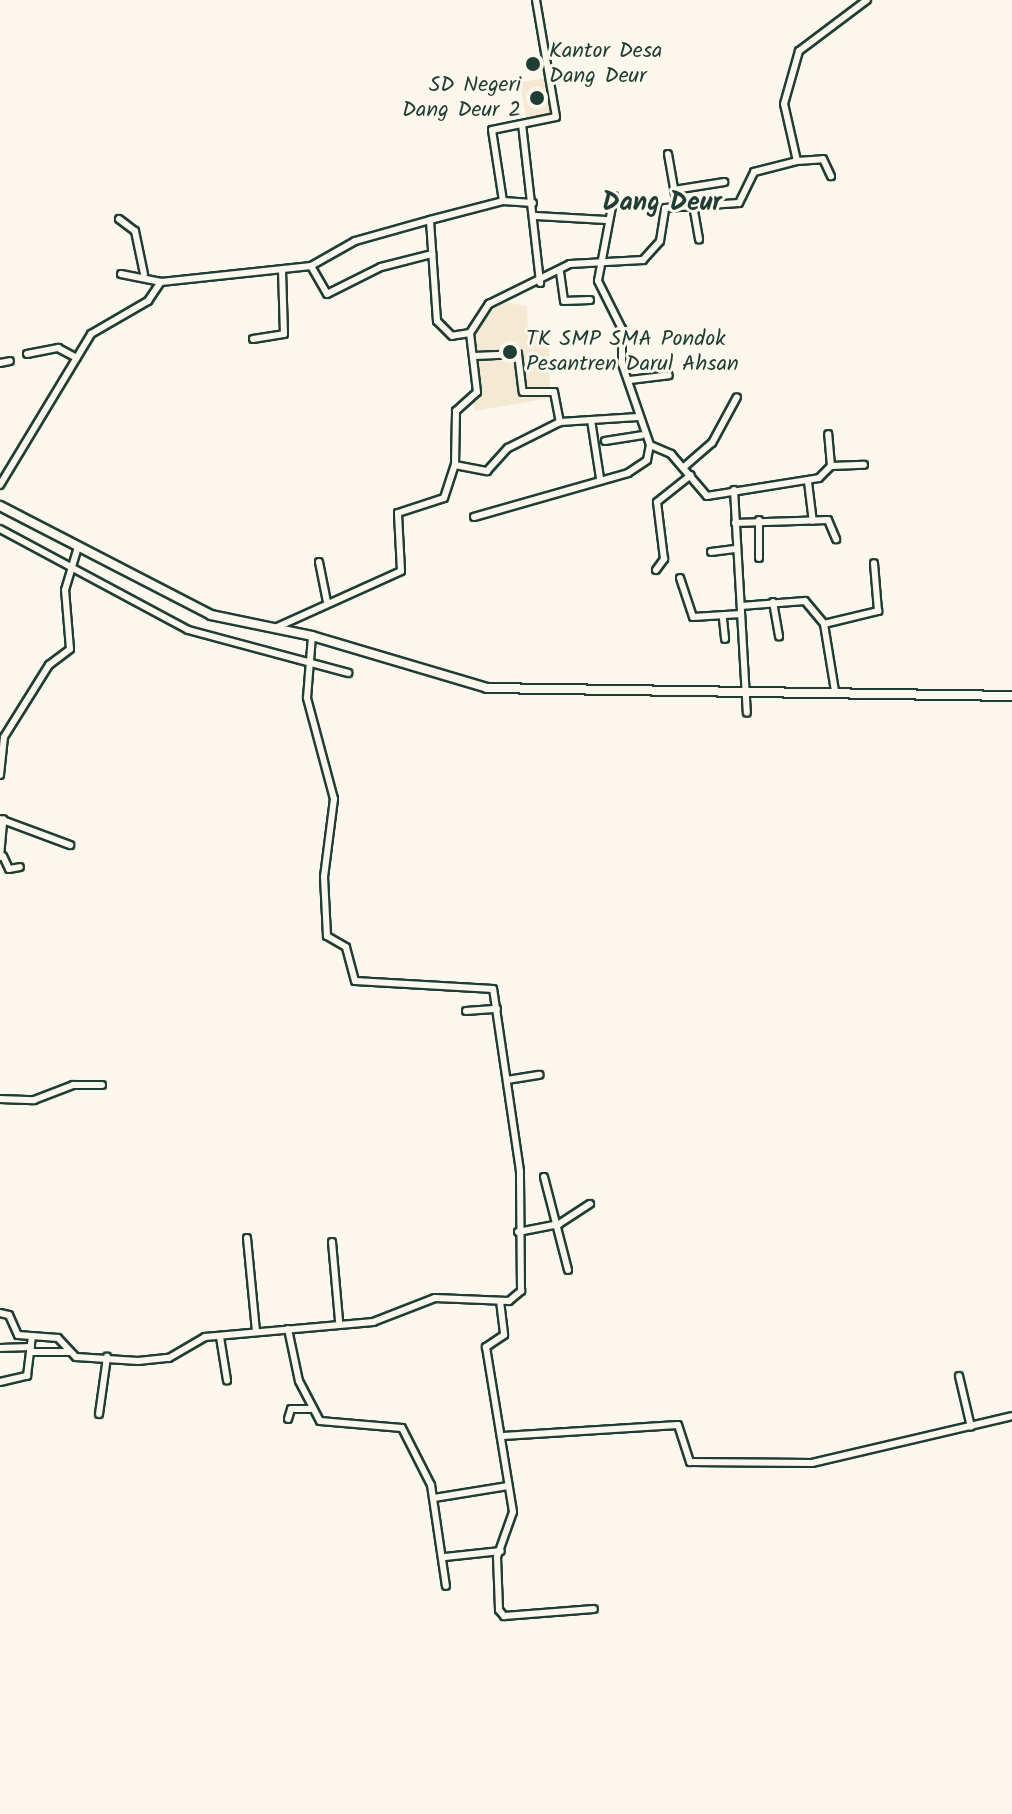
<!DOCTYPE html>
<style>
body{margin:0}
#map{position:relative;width:1012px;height:1814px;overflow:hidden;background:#fbf7ec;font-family:Kalam,sans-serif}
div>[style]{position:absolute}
.built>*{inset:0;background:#f4e9d3;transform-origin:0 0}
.roads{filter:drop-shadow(2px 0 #1f3d34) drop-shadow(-2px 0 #1f3d34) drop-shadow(0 2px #1f3d34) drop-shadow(0 -2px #1f3d34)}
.street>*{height:6px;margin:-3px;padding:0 3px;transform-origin:3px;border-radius:3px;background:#fbf7ec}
.secondary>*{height:8px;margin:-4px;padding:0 4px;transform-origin:4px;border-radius:4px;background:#fbf7ec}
.dots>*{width:22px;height:22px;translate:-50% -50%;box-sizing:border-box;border:4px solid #fbf7ec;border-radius:50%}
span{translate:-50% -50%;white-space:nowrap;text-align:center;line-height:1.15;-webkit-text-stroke:6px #fbf7ec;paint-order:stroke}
.poi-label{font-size:22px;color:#1f3d34}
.left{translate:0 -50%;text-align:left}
.right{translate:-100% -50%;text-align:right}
.quarter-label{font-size:26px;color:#1f3d34;font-weight:700}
</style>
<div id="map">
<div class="built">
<div style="left:548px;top:77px;width:38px;height:29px;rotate:79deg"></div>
<div style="clip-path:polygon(496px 301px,527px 306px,528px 328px,549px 330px,550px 398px,475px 411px,470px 357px,485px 309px)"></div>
</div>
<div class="roads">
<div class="street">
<div style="left:522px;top:124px;width:160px;rotate:83.5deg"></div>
<div style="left:668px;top:154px;width:52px;rotate:80deg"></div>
<div style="left:797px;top:161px;width:26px;rotate:-4deg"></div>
<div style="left:823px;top:159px;width:19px;rotate:65deg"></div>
<div style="left:674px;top:190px;width:51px;rotate:-9.1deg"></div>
<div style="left:614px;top:196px;width:86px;rotate:100.7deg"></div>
<div style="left:598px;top:281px;width:54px;rotate:63.4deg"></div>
<div style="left:622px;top:329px;width:35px;rotate:90deg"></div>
<div style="left:622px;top:364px;width:86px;rotate:70.9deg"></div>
<div style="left:650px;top:445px;width:23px;rotate:23deg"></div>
<div style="left:671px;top:454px;width:55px;rotate:49.4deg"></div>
<div style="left:707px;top:496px;width:113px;rotate:-9.1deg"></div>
<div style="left:819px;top:478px;width:17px;rotate:-45deg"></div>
<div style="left:831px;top:466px;width:32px;rotate:-95deg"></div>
<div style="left:503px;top:201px;width:72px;rotate:-98.8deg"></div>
<div style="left:492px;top:130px;width:65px;rotate:-11.5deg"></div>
<div style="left:556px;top:117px;width:119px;rotate:-99.7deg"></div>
<div style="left:693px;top:205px;width:35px;rotate:80deg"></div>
<div style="left:536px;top:216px;width:70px;rotate:3.3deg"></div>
<div style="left:119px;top:219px;width:20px;rotate:37deg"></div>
<div style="left:135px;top:231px;width:44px;rotate:78.2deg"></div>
<div style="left:311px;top:266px;width:32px;rotate:60deg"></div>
<div style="left:327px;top:294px;width:60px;rotate:-26.6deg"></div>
<div style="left:381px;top:267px;width:53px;rotate:-14.3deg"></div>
<div style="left:560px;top:272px;width:29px;rotate:82deg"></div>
<div style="left:564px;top:301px;width:26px;rotate:-2deg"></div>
<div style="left:121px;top:274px;width:41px;rotate:11.3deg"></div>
<div style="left:470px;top:333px;width:18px;rotate:171deg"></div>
<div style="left:452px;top:336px;width:21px;rotate:-135deg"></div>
<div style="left:437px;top:321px;width:101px;rotate:-94deg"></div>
<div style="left:430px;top:220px;width:75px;rotate:-14.6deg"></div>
<div style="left:503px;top:201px;width:30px;rotate:4deg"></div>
<div style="left:253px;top:339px;width:31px;rotate:-9deg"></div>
<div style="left:284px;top:334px;width:64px;rotate:-91.8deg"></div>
<div style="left:27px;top:354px;width:32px;rotate:-11deg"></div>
<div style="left:58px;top:348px;width:21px;rotate:28deg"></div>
<div style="left:475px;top:356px;width:43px;rotate:-2.7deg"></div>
<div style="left:518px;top:354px;width:38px;rotate:83deg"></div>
<div style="left:523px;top:392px;width:31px"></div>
<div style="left:554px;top:392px;width:31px;rotate:79deg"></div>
<div style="left:0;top:363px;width:10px;rotate:-11deg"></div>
<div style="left:630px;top:380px;width:39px;rotate:-7deg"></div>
<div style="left:591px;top:420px;width:59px;rotate:81.2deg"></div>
<div style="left:605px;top:441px;width:37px;rotate:-9deg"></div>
<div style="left:455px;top:465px;width:33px;rotate:11deg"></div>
<div style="left:487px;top:471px;width:31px;rotate:-48deg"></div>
<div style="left:508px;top:448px;width:58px;rotate:-26.6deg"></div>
<div style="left:560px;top:422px;width:78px;rotate:-3.7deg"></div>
<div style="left:831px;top:466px;width:33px;rotate:-2deg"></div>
<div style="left:684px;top:467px;width:37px;rotate:-41deg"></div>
<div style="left:712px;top:443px;width:52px;rotate:-61.5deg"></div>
<div style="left:808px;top:482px;width:39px;rotate:83deg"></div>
<div style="left:0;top:485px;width:176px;rotate:-58.9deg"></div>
<div style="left:91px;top:334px;width:66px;rotate:-30.1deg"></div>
<div style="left:148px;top:301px;width:23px;rotate:-56deg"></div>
<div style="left:161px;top:282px;width:151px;rotate:-6.1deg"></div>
<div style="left:311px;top:266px;width:51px;rotate:-29.6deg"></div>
<div style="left:355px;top:241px;width:78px;rotate:-15.6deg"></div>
<div style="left:734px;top:490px;width:223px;rotate:86.7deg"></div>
<div style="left:474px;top:517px;width:160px;rotate:-15.9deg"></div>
<div style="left:628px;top:473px;width:23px;rotate:-34deg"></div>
<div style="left:647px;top:460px;width:15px;rotate:-79deg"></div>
<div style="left:735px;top:523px;width:93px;rotate:-1.8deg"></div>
<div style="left:828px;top:520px;width:21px;rotate:67deg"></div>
<div style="left:0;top:529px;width:213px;rotate:28.2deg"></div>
<div style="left:188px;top:630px;width:166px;rotate:15deg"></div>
<div style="left:711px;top:552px;width:26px;rotate:-7deg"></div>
<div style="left:759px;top:558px;width:38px;rotate:-90deg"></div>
<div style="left:319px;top:562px;width:41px;rotate:78.7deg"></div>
<div style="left:656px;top:570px;width:14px;rotate:-54deg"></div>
<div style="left:664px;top:559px;width:57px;rotate:-97deg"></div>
<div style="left:657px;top:502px;width:43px;rotate:-38.5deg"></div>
<div style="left:680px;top:578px;width:41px;rotate:71.6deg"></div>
<div style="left:693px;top:617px;width:48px;rotate:-3.6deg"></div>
<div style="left:773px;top:602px;width:35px;rotate:80deg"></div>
<div style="left:741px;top:606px;width:64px;rotate:-4.5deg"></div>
<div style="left:805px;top:601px;width:30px;rotate:50deg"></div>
<div style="left:824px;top:624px;width:68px;rotate:80.7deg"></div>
<div style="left:723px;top:619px;width:20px;rotate:84deg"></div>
<div style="left:824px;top:624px;width:56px;rotate:-13.5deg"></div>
<div style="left:878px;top:611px;width:48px;rotate:-94.8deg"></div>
<div style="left:275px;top:628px;width:138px;rotate:-24.3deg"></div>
<div style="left:401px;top:571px;width:58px;rotate:-93deg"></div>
<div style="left:398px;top:513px;width:48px;rotate:-18.1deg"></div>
<div style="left:444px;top:498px;width:35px;rotate:-72deg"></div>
<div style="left:455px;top:465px;width:54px;rotate:-88.9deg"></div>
<div style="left:456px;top:411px;width:28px;rotate:-42deg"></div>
<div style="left:477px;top:392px;width:59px;rotate:-96.8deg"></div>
<div style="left:470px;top:333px;width:35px;rotate:-57deg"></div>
<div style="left:489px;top:304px;width:90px;rotate:-26.3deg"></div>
<div style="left:570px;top:264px;width:73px;rotate:-3.1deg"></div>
<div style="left:643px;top:260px;width:25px;rotate:-48deg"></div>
<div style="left:660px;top:241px;width:33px;rotate:-81deg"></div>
<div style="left:665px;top:208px;width:74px;rotate:-3.9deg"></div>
<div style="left:739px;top:203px;width:34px;rotate:-64deg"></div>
<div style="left:754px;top:172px;width:44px;rotate:-14.3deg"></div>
<div style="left:797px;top:161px;width:58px;rotate:-102.8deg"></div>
<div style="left:784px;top:104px;width:55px;rotate:-74.2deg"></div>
<div style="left:799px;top:51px;width:85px;rotate:-36.9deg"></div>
<div style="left:0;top:775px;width:38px;rotate:-84deg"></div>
<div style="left:4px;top:737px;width:85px;rotate:-58deg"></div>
<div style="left:49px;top:665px;width:26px;rotate:-37deg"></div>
<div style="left:70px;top:649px;width:59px;rotate:-94.8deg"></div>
<div style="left:65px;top:590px;width:45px;rotate:-73.2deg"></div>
<div style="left:0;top:819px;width:75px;rotate:20.4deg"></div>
<div style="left:3px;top:856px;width:14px;rotate:65deg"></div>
<div style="left:9px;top:869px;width:11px;rotate:-10deg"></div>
<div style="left:0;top:857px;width:38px;rotate:-85deg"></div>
<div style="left:466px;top:1011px;width:31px;rotate:-4deg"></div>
<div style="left:507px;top:1080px;width:33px;rotate:-9deg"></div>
<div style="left:0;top:1099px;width:34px;rotate:2deg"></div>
<div style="left:34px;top:1100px;width:42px;rotate:-21deg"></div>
<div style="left:73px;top:1085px;width:29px"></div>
<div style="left:544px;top:1177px;width:96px;rotate:75.5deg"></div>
<div style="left:518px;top:1232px;width:42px;rotate:-11deg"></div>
<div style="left:559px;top:1224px;width:37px;rotate:-33deg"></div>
<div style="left:247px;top:1238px;width:93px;rotate:84.5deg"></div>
<div style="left:332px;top:1242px;width:79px;rotate:84.9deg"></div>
<div style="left:500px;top:1301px;width:34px;rotate:83deg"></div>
<div style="left:504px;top:1335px;width:22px;rotate:146deg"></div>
<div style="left:486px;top:1347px;width:167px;rotate:80.7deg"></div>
<div style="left:513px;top:1512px;width:48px;rotate:109.6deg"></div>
<div style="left:497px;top:1557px;width:53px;rotate:87.8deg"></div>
<div style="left:499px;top:1610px;width:8px;rotate:50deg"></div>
<div style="left:504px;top:1616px;width:90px;rotate:-4.4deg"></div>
<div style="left:0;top:1313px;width:9px;rotate:13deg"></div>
<div style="left:9px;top:1315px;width:22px;rotate:66deg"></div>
<div style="left:18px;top:1335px;width:40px;rotate:4.3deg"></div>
<div style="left:58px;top:1338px;width:26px;rotate:47deg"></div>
<div style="left:76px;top:1357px;width:62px;rotate:3.7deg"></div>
<div style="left:138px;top:1361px;width:31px;rotate:-6deg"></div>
<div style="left:169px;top:1358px;width:42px;rotate:-30.3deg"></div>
<div style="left:205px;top:1337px;width:169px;rotate:-5.1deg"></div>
<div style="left:373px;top:1322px;width:66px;rotate:-21.2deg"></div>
<div style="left:435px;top:1298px;width:74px;rotate:2.3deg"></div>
<div style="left:509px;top:1301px;width:16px;rotate:-40deg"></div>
<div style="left:521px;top:1291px;width:120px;rotate:-90.5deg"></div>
<div style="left:520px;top:1171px;width:184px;rotate:-98.4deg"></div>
<div style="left:493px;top:989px;width:138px;rotate:-176.7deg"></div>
<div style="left:355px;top:981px;width:35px;rotate:-105deg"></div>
<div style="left:346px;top:947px;width:22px;rotate:-150deg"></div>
<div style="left:327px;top:936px;width:59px;rotate:-92.9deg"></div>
<div style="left:324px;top:877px;width:79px;rotate:-82.7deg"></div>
<div style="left:334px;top:799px;width:105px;rotate:-105deg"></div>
<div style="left:307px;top:698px;width:62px;rotate:-85.4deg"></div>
<div style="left:288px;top:1329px;width:53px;rotate:78.1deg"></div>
<div style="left:299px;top:1381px;width:45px;rotate:62.3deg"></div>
<div style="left:320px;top:1421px;width:82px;rotate:4.9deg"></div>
<div style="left:402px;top:1428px;width:64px;rotate:63deg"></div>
<div style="left:431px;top:1485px;width:102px;rotate:81.6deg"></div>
<div style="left:220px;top:1337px;width:44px;rotate:80.8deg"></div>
<div style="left:0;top:1348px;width:31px;rotate:-2deg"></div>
<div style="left:30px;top:1352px;width:40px"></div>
<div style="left:959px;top:1376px;width:52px;rotate:76.8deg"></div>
<div style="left:0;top:1382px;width:28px;rotate:-13deg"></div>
<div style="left:27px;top:1376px;width:40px;rotate:-82.9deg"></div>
<div style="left:99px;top:1414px;width:58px;rotate:-82deg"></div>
<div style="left:288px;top:1419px;width:10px;rotate:-73deg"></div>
<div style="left:291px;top:1409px;width:20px"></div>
<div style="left:503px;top:1436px;width:175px;rotate:-3.6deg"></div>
<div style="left:678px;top:1425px;width:39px;rotate:72deg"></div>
<div style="left:690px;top:1462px;width:122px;rotate:0.5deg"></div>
<div style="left:812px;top:1463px;width:205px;rotate:-13.2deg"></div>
<div style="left:434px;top:1498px;width:75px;rotate:-9.2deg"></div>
<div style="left:445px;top:1557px;width:56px;rotate:-6.1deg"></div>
</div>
<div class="secondary">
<div style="left:0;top:506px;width:237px;rotate:27.3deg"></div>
<div style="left:211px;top:615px;width:103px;rotate:11.7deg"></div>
<div style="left:312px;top:636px;width:183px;rotate:16.5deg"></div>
<div style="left:487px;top:688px;width:525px;rotate:0.87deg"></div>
</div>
</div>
<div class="dots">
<div style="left:533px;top:64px;background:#1f3d34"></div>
<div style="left:537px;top:98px;background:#1f3d34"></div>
<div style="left:510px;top:352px;background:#1f3d34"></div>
</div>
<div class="poi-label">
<span class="left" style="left:549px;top:64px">Kantor Desa<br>Dang Deur</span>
<span class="right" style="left:521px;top:98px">SD Negeri<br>Dang Deur 2</span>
<span class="left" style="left:526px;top:352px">TK SMP SMA Pondok<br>Pesantren Darul Ahsan</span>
</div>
<div class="quarter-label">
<span style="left:662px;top:204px">Dang Deur</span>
</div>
</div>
